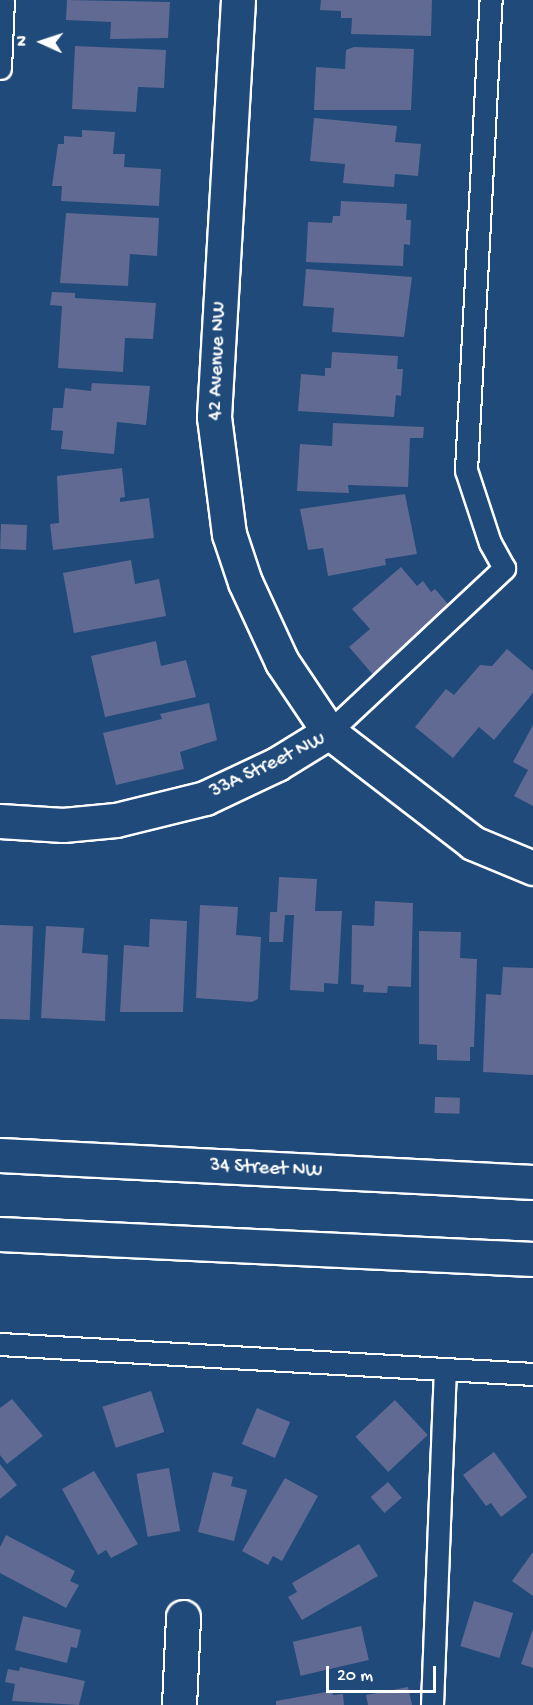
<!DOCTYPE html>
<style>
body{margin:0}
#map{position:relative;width:533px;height:1705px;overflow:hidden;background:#1f4a7a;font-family:"Gochi Hand",sans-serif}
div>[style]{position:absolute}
.building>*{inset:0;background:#616a92;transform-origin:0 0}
.roads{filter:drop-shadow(2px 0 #fff) drop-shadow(-2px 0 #fff) drop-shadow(0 2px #fff) drop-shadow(0 -2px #fff)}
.lane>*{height:21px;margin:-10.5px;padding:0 10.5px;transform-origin:10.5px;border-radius:10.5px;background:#1f4a7a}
.street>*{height:33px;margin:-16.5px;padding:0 16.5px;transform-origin:16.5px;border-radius:16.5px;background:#1f4a7a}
.secondary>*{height:33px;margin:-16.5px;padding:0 16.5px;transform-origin:16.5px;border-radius:16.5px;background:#1f4a7a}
span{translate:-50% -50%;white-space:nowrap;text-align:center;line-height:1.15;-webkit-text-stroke:4.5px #1f4a7a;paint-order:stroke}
.street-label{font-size:20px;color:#fff}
.north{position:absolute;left:12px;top:12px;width:60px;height:60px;-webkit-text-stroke:4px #1f4a7a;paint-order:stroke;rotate:273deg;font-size:16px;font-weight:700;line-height:24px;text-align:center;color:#fff}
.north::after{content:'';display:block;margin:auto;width:21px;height:27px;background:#fff;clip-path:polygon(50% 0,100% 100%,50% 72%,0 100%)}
.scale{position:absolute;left:326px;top:1666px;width:110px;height:27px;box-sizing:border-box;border:3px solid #fff;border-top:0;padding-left:8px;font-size:18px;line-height:21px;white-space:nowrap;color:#fff;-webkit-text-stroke:4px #1f4a7a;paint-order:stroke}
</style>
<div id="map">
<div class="building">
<div style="clip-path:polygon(67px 0,170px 2px,168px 38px,110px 39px,111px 22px,66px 20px)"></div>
<div style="clip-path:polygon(321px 0,432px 0,431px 36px,351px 34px,352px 18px,341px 18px,341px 11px,320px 10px)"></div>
<div style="clip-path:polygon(75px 46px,166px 50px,164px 88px,138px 87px,136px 112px,72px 109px)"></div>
<div style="clip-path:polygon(354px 47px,414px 49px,411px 110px,314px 110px,316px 67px,345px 69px,346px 50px)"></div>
<div style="clip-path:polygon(314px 118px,397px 126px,395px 142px,421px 144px,418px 176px,395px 174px,394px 187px,343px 183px,345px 164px,310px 161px)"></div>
<div style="clip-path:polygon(82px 130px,115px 132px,113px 154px,125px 154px,124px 167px,161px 169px,159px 206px,61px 201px,62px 186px,52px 186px,58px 144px,64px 144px,64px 136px,82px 137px)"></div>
<div style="clip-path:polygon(341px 201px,407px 204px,406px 220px,411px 220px,410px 245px,404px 244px,403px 266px,306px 262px,308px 222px,332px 223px,333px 216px,340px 216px)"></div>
<div style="clip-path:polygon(66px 213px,159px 218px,157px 256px,130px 254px,128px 286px,60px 283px)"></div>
<div style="clip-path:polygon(306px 269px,412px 277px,404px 337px,332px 332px,334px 308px,303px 306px)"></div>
<div style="clip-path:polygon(52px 292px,75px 293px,75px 298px,156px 303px,153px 339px,125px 338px,123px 372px,58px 368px,62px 306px,50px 305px)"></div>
<div style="clip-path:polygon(332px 352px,398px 356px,397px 369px,403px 369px,401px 396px,396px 395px,394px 417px,298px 411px,301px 374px,325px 376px,325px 368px,331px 368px)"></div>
<div style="clip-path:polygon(92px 383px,150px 386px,146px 425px,117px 422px,114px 454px,61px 449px,63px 431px,51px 430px,53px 408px,63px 408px,65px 388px,91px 391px)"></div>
<div style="clip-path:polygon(333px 423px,424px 427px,423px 438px,410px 438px,408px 487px,348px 485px,349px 493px,297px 491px,300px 444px,332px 446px)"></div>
<div style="clip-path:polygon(122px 468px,125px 497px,120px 498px,120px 502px,149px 498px,154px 538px,53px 550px,50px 524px,59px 523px,57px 476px)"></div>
<div style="clip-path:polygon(405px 494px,417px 554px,385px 559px,386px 565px,328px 576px,323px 548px,308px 550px,300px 509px)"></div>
<div style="left:1px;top:524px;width:26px;height:25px;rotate:2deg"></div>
<div style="clip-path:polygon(131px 560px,135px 584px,159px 579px,166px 616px,74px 633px,63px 573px)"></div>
<div style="clip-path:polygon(401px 567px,417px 586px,423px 581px,431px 592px,435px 589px,454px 611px,375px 677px,349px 647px,370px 629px,352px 609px)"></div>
<div style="clip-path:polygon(156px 641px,161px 666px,186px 660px,196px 697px,105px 717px,91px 656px)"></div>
<div style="clip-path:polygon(507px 649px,533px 671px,533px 693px,494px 740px,479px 727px,453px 758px,415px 727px,446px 689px,454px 695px,480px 665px,492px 666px)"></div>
<div style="clip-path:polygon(209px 703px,217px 740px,180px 752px,184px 769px,116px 785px,103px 733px,162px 719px,160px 714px)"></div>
<div style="clip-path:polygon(533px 725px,533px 806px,514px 796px,528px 770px,513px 762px)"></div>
<div style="clip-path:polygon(279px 877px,317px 879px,315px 911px,342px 911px,338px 984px,324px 983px,324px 992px,290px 990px,294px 915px,285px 915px,283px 942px,269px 942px,270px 912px,277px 912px)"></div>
<div style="clip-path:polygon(375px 901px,413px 903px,411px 987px,388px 986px,387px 993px,363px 992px,364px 985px,351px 984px,352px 925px,374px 926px)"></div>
<div style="clip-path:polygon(200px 905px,238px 907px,236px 935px,261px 937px,258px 999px,252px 1002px,196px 998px)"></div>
<div style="clip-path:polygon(150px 919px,187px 921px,183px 1012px,120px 1012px,124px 945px,149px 947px)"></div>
<div style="left:0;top:925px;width:33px;height:94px;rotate:2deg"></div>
<div style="clip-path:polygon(46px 926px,84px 928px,82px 953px,108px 955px,105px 1021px,41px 1018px)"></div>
<div style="clip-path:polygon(419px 931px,461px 932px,460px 958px,477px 959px,474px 1047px,470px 1047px,470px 1061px,437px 1060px,437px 1045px,419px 1044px)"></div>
<div style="clip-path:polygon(503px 967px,533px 968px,533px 1075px,483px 1072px,486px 994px,501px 995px)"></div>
<div style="left:435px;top:1097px;width:25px;height:16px;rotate:2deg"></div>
<div style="left:151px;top:1391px;width:43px;height:51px;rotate:72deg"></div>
<div style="clip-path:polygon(12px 1399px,43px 1436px,7px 1464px,0 1455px,0 1408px)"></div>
<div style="left:395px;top:1400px;width:48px;height:54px;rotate:47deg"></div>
<div style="left:257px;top:1408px;width:36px;height:39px;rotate:23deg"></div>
<div style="clip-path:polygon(494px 1452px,527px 1497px,501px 1517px,491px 1503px,486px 1506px,463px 1475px)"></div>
<div style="clip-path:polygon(0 1464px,17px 1485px,0 1499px)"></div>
<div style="left:169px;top:1468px;width:64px;height:33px;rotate:80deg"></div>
<div style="clip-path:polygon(94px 1471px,138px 1544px,111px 1558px,106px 1550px,98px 1555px,62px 1489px)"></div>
<div style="clip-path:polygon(213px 1472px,233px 1477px,231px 1486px,247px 1490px,234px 1541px,198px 1532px)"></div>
<div style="clip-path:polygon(285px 1478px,318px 1496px,282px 1561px,273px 1556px,268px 1565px,242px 1551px)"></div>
<div style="left:388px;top:1482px;width:21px;height:23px;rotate:49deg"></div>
<div style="clip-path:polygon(6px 1535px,75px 1571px,70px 1581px,79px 1585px,66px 1608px,0 1573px,0 1547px)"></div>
<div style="clip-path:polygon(359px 1544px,378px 1576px,302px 1620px,288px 1597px,297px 1592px,292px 1583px)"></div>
<div style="clip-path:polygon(533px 1552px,533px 1596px,512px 1581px)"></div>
<div style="left:474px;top:1601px;width:41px;height:47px;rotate:17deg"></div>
<div style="clip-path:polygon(23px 1616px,81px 1630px,77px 1648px,71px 1647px,67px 1663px,15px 1650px)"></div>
<div style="left:361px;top:1626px;width:35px;height:70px;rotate:77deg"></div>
<div style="clip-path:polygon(533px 1629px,533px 1668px,521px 1664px)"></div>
<div style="clip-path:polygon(20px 1667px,85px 1681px,79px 1705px,12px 1701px,15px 1684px,5px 1682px,8px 1669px,19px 1671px)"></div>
<div style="clip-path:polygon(408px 1687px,412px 1705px,368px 1705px,366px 1695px)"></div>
<div style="clip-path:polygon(332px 1691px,333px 1695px,343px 1694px,344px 1705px,276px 1705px,276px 1701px)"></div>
</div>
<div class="roads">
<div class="lane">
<div style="left:0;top:68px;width:68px;rotate:-87.5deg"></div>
<div style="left:329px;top:732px;width:240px;rotate:-43.1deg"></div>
<div style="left:504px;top:568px;width:29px;rotate:-119deg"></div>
<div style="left:490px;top:543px;width:77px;rotate:-108.2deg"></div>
<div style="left:466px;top:470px;width:471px;rotate:-87deg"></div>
<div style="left:0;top:1344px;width:534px;rotate:3.22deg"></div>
<div style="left:432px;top:1705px;width:336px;rotate:-87.8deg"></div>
</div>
<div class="street">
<div style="left:238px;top:0;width:418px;rotate:93.3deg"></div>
<div style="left:214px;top:417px;width:118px;rotate:82.7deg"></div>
<div style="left:229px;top:534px;width:51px;rotate:71.6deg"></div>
<div style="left:245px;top:582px;width:88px;rotate:65.2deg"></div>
<div style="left:282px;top:662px;width:84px;rotate:56.1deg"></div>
<div style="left:0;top:821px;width:63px;rotate:3.6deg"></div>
<div style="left:63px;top:825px;width:53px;rotate:-5.4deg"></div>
<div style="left:116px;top:820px;width:92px;rotate:-13.9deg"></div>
<div style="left:205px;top:798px;width:80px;rotate:-25.3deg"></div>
<div style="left:277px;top:764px;width:61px;rotate:-31.6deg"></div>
<div style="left:329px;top:732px;width:182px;rotate:37.6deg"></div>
<div style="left:473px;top:843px;width:65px;rotate:22.6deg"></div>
<div style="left:179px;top:1705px;width:88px;rotate:-87.4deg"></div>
</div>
<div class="secondary">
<div style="left:0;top:1155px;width:534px;rotate:2.9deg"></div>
<div style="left:0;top:1234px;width:534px;rotate:2.69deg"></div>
</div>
</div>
<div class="street-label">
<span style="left:218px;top:361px;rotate:-88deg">42 Avenue NW</span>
<span style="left:268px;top:766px;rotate:-26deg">33A Street NW</span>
<span style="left:266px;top:1169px;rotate:3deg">34 Street NW</span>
</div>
<div class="north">N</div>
<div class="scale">20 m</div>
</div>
